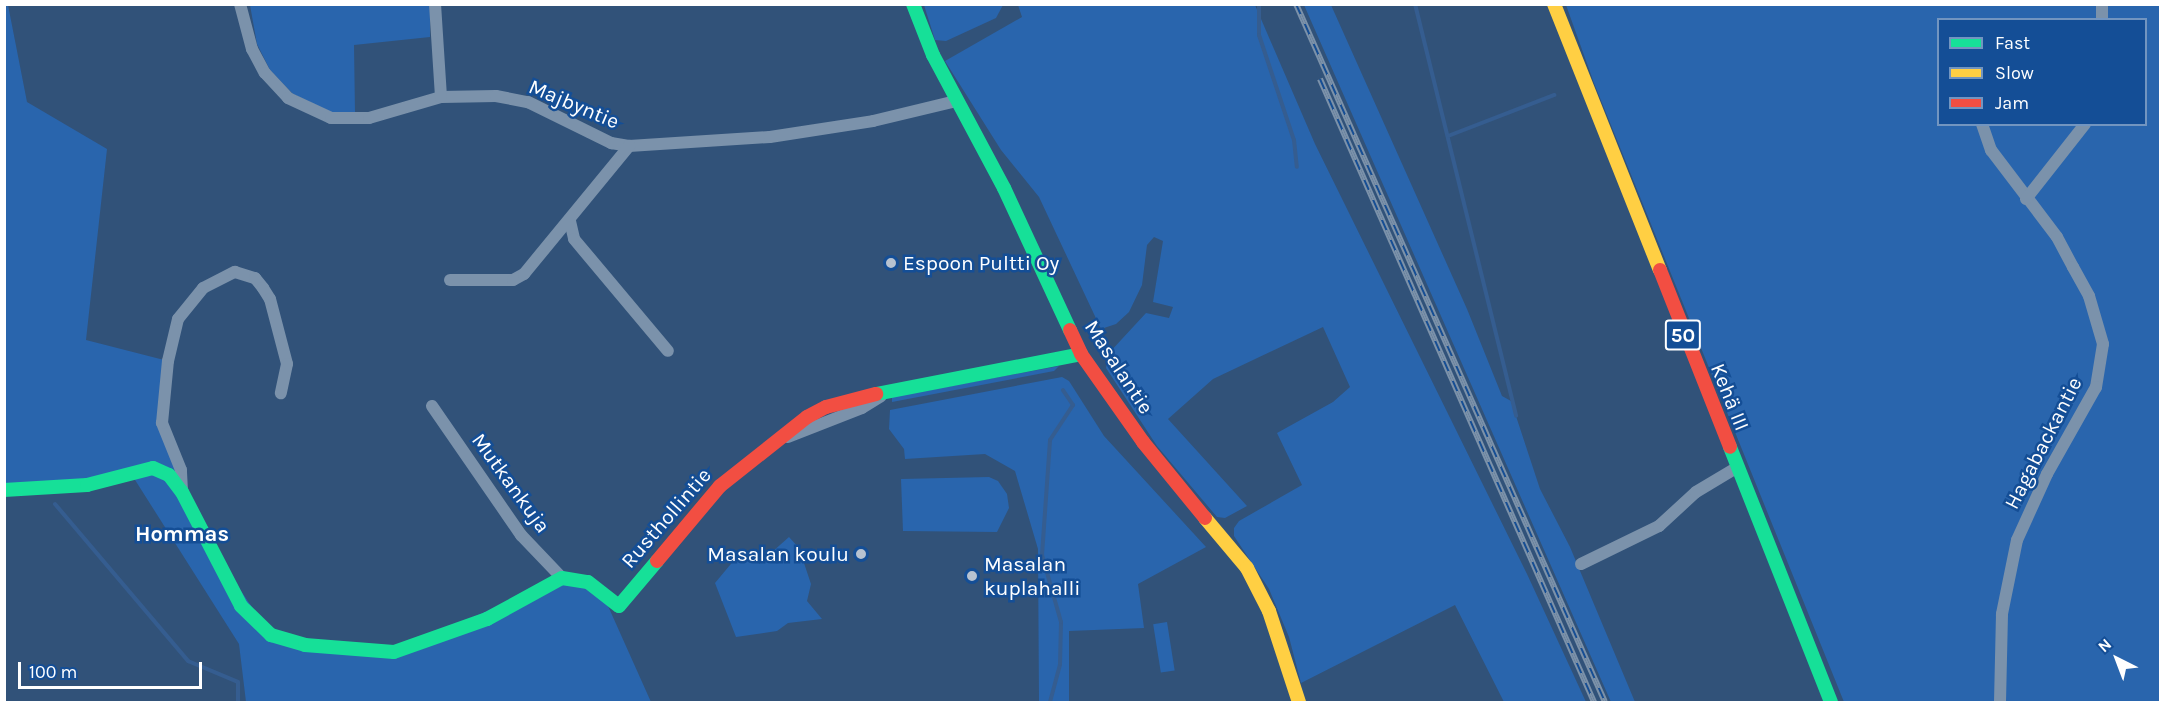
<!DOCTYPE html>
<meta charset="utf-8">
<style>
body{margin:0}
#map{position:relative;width:2165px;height:707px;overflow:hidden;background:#315279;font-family:Karla,sans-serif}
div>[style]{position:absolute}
.green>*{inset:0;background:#2965ad;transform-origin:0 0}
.stream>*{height:4px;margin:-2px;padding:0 2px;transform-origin:2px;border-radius:2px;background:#355d90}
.street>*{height:12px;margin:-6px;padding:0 6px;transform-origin:6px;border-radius:6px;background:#7b92ab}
.fast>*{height:14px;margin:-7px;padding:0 7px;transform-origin:7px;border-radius:7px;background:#16e098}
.slow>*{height:14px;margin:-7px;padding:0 7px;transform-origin:7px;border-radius:7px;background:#ffcf43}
.jam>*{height:14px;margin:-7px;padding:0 7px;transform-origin:7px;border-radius:7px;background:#f24e42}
.rail>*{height:6px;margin-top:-3px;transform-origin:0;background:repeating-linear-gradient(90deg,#144e96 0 11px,#7c92aa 0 22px);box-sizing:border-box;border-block:2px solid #7c92aa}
.dots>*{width:16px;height:16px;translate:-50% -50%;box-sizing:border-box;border:3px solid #144e96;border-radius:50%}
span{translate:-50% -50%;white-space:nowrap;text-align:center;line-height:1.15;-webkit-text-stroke:5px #144e96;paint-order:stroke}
.shield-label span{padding:2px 4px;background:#144e96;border:2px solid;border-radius:4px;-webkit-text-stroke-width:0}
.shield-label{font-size:20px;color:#fff;font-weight:700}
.street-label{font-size:21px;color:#fff}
.poi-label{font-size:21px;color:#fff}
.left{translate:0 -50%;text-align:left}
.right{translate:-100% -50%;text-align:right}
.neighbourhood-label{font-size:22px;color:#fff;font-weight:700}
.frame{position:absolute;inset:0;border:6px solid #fff;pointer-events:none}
.legend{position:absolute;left:1937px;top:18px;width:210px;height:108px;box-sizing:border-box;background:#144e96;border:2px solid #7295c0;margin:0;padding:8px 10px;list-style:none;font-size:18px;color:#fff}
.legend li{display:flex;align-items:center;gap:12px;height:30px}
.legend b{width:30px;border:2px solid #7295c0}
.north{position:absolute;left:2087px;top:629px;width:60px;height:60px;-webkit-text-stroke:4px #144e96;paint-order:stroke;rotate:318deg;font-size:16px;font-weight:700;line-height:24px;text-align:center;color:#fff}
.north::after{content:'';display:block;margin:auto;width:21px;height:27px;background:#fff;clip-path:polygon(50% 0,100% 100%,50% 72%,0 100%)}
.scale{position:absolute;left:18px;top:662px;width:184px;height:27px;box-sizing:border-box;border:3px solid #fff;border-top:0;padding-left:8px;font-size:18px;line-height:21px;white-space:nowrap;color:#fff;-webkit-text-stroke:4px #144e96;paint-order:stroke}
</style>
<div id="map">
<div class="green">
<div style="clip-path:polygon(4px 5px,8px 5px,27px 102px,107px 149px,86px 340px,168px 361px,162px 423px,203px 535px,271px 635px,394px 652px,562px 578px,604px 597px,651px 702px,246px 702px,239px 644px,130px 472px,5px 490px)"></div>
<div style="clip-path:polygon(250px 5px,430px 5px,430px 37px,354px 45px,355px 113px,331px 112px,293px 94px,270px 70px,257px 44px)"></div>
<div style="clip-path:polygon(924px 5px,1003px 5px,996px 18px,946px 41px,935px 40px)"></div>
<div style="clip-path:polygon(1018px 5px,1255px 5px,1315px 144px,1527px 574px,1586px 702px,1504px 702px,1455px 605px,1301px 683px,1289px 637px,1269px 589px,1234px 536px,1234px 528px,1239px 521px,1302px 485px,1277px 433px,1333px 402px,1350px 387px,1323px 327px,1213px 379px,1168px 419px,1247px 506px,1225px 518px,1217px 517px,1157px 446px,1106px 368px,1109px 353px,1146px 313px,1169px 318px,1173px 307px,1153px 302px,1163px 241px,1154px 237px,1147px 245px,1142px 285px,1129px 312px,1116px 324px,1101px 329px,1039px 197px,1001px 150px,945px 61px,1022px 17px)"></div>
<div style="clip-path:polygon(1304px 5px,1331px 5px,1467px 309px,1502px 396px,1511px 401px,1540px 489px,1570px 547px,1635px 702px,1611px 702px)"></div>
<div style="clip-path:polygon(evenodd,1566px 5px,2160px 5px,2160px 702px,1844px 702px,1594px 83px,1566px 5px,1938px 20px,2146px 20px,2146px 124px,1938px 124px,1938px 20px)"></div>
<div style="clip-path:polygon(1059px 366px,1054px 371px,892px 402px,892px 397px)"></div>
<div style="clip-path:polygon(1062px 377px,1069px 381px,1104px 436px,1206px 547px,1138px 584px,1144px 628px,1069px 631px,1069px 702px,1039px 702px,1038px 549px,1015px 471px,985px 454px,905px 459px,904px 449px,889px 429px,890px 410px)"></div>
<div style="clip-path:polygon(989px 477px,998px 481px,1007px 494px,1009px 508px,997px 532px,903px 531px,901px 479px)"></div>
<div style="clip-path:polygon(789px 537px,799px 548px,811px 584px,807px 601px,822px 619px,788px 623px,777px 631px,736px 637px,715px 583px,735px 559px,763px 560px)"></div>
<div style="left:1167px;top:622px;width:49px;height:14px;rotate:81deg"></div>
</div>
<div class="stream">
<div style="left:1259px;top:4px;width:31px;rotate:90deg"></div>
<div style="left:1259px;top:35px;width:111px;rotate:71.6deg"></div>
<div style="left:1294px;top:140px;width:27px;rotate:84deg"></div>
<div style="left:1415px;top:4px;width:424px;rotate:76.2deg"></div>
<div style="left:1448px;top:136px;width:114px;rotate:-21.1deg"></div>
<div style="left:55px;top:504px;width:206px;rotate:49.7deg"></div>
<div style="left:188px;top:661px;width:54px;rotate:22.8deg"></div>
<div style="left:238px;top:682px;width:20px;rotate:90deg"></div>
<div style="left:1050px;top:702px;width:39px;rotate:-75deg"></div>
<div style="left:1060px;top:664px;width:42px;rotate:-88.6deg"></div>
<div style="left:1061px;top:622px;width:70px;rotate:-105.8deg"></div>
<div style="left:1042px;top:555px;width:115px;rotate:-86deg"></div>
<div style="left:1050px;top:440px;width:42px;rotate:-56.7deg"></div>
<div style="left:1073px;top:405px;width:18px;rotate:-124deg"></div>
</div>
<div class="street">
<div style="left:240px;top:4px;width:47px;rotate:75.1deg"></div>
<div style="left:252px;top:49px;width:27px;rotate:62deg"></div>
<div style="left:265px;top:73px;width:34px;rotate:47deg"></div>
<div style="left:288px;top:98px;width:47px;rotate:24.9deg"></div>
<div style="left:331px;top:118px;width:38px"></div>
<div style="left:369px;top:118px;width:75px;rotate:-16.3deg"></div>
<div style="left:441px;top:97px;width:55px;rotate:-1deg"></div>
<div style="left:496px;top:96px;width:33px;rotate:11deg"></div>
<div style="left:528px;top:102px;width:93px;rotate:26.3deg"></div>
<div style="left:611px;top:143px;width:18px;rotate:9deg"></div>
<div style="left:629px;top:146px;width:141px;rotate:-3.7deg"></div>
<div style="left:770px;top:137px;width:104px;rotate:-8.8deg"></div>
<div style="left:873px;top:121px;width:85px;rotate:-13.5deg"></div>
<div style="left:435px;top:4px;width:93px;rotate:86.3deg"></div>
<div style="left:2102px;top:4px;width:16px;rotate:90deg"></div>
<div style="left:1982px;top:124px;width:28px;rotate:71deg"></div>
<div style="left:1991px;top:150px;width:109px;rotate:52.8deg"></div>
<div style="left:2057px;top:237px;width:34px;rotate:62deg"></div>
<div style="left:2073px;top:267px;width:33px;rotate:61deg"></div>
<div style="left:2089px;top:296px;width:50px;rotate:73.7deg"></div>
<div style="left:2103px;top:344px;width:44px;rotate:99.2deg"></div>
<div style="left:2096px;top:387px;width:100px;rotate:119.4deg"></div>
<div style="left:2047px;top:474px;width:72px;rotate:114.4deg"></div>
<div style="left:2017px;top:540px;width:76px;rotate:101.5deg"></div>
<div style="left:2002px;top:614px;width:88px;rotate:91.3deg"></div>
<div style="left:2026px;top:199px;width:95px;rotate:-51.8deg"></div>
<div style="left:570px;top:221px;width:18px;rotate:77deg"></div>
<div style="left:574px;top:239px;width:146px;rotate:50deg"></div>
<div style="left:450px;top:280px;width:63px"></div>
<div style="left:513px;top:280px;width:13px;rotate:-29deg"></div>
<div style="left:524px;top:274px;width:166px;rotate:-50.6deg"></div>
<div style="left:432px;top:406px;width:157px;rotate:55.4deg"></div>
<div style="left:521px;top:535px;width:59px;rotate:46.4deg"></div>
<div style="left:788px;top:437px;width:79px;rotate:-21.4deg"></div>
<div style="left:862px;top:408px;width:22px;rotate:-32deg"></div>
<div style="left:182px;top:491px;width:21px;rotate:-93deg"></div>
<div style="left:181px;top:470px;width:51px;rotate:-112deg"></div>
<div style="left:162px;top:423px;width:62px;rotate:-84.5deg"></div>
<div style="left:168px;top:361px;width:43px;rotate:-76.6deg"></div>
<div style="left:178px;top:319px;width:40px;rotate:-51deg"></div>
<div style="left:203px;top:288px;width:36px;rotate:-27deg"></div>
<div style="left:235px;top:272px;width:21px;rotate:17deg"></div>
<div style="left:255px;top:278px;width:13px;rotate:51deg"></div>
<div style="left:263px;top:288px;width:13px;rotate:58deg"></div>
<div style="left:270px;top:299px;width:67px;rotate:75.3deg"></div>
<div style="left:287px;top:364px;width:30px;rotate:102deg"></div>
<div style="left:1581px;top:564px;width:87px;rotate:-26deg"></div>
<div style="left:1659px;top:526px;width:50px;rotate:-42.6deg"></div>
<div style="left:1696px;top:492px;width:47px;rotate:-31deg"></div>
</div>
<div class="fast">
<div style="left:913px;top:4px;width:55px;rotate:68.6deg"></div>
<div style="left:933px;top:55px;width:151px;rotate:61.9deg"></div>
<div style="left:1004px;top:188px;width:157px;rotate:65.1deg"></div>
<div style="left:876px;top:394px;width:209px;rotate:-11deg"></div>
<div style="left:1730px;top:447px;width:274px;rotate:68.4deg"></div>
<div style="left:4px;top:490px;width:83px;rotate:-3.4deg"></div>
<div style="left:87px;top:485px;width:68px;rotate:-14.4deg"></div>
<div style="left:153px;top:468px;width:17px;rotate:24deg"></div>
<div style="left:169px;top:475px;width:21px;rotate:53deg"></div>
<div style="left:182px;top:492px;width:128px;rotate:62.6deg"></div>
<div style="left:241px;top:606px;width:42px;rotate:44deg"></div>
<div style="left:271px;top:635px;width:35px;rotate:16deg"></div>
<div style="left:305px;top:645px;width:89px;rotate:4.5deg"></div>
<div style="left:394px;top:652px;width:99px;rotate:-19.5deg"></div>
<div style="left:487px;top:619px;width:85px;rotate:-28.7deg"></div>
<div style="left:562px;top:578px;width:26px;rotate:9deg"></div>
<div style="left:588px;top:582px;width:39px;rotate:38deg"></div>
<div style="left:619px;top:606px;width:59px;rotate:-49.8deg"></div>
</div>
<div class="slow">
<div style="left:1554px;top:4px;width:286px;rotate:68.3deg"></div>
<div style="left:1205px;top:518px;width:65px;rotate:50deg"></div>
<div style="left:1247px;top:568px;width:48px;rotate:62.9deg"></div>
<div style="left:1269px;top:611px;width:96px;rotate:71.8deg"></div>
</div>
<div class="jam">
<div style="left:1660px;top:270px;width:190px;rotate:68.4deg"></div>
<div style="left:1070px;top:330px;width:26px;rotate:65deg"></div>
<div style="left:1081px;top:354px;width:108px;rotate:54.8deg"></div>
<div style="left:1143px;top:442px;width:98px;rotate:50.8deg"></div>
<div style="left:657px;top:561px;width:98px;rotate:-50deg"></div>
<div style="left:720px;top:486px;width:111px;rotate:-38.4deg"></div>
<div style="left:807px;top:417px;width:21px;rotate:-28deg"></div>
<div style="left:826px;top:407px;width:52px;rotate:-14.6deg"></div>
</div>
<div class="rail">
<div style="left:1296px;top:4px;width:763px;rotate:66.12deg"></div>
<div style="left:1320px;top:79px;width:681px;rotate:66.26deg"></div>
</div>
<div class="dots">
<div style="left:891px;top:263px;background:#b7c2d0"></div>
<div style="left:861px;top:554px;background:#b7c2d0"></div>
<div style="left:972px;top:576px;background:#b7c2d0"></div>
</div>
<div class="shield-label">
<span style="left:1683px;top:335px">50</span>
</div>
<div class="street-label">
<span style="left:574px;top:104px;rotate:23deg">Majbyntie</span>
<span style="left:1119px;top:367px;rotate:57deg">Masalantie</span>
<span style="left:1730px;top:397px;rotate:68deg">Kehä III</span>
<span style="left:2043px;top:443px;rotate:-63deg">Hagabackantie</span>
<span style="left:511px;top:483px;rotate:54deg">Mutkankuja</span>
<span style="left:666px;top:518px;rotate:-49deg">Rusthollintie</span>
</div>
<div class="poi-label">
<span class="left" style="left:903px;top:263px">Espoon Pultti Oy</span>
<span class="right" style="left:849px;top:554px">Masalan koulu</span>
<span class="left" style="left:984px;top:576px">Masalan<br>kuplahalli</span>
</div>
<div class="neighbourhood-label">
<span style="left:182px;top:535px">Hommas</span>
</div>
<div class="frame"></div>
<ul class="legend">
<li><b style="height:8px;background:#16e098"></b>Fast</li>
<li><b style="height:8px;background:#ffcf43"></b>Slow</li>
<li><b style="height:8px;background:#f24e42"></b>Jam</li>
</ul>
<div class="north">N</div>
<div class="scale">100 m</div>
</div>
